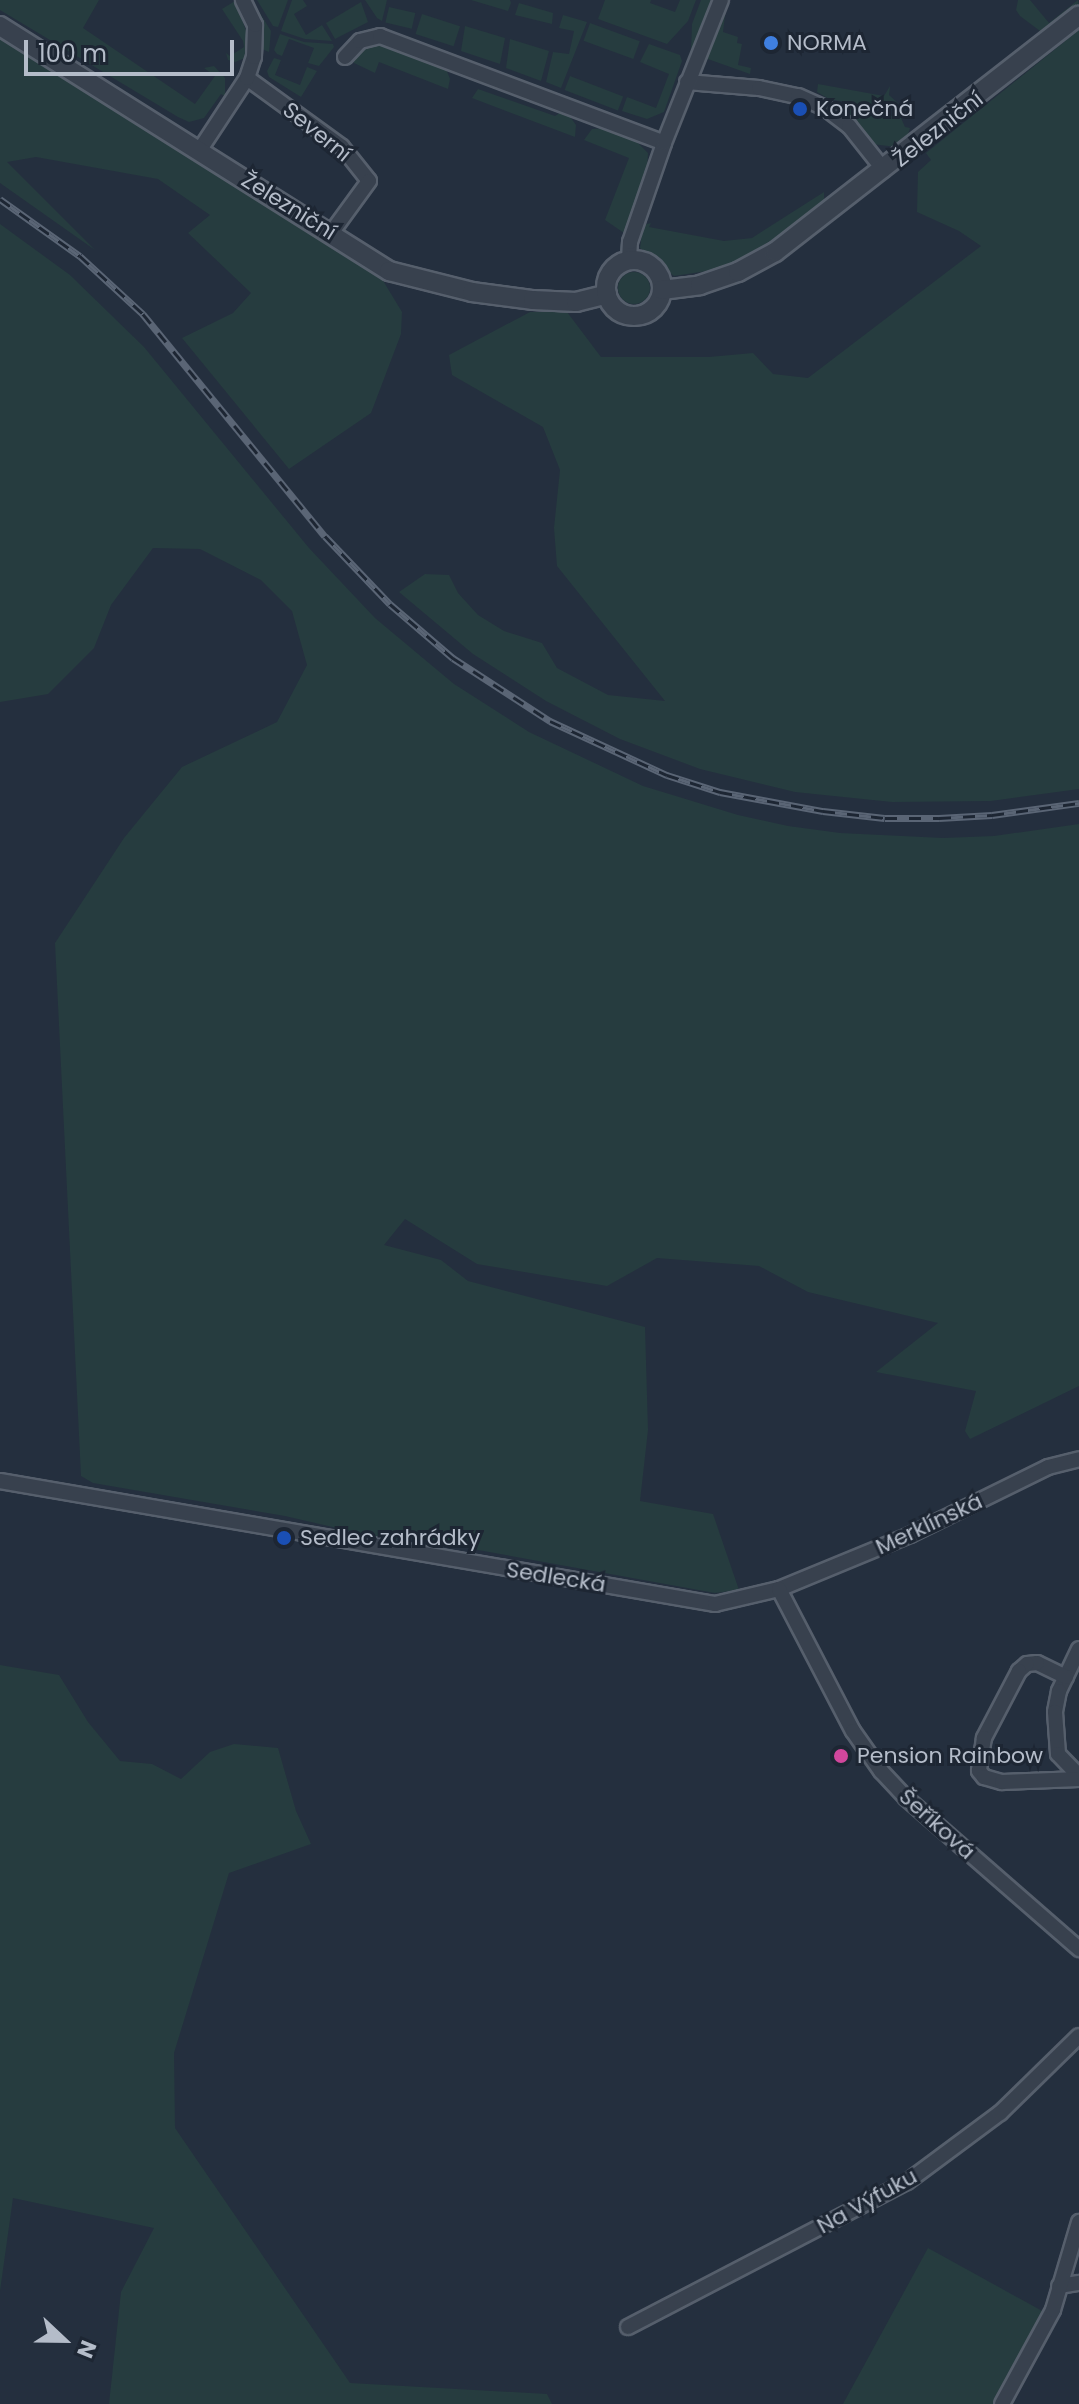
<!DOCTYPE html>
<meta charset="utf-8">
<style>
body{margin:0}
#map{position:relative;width:1079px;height:2404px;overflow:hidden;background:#242f3e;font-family:Poppins,sans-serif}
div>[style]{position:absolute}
.green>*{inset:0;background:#263c3f;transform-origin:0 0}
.round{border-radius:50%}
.roads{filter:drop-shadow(2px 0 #565f6c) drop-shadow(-2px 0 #565f6c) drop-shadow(0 2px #565f6c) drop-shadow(0 -2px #565f6c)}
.minor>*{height:14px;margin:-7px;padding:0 7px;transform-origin:7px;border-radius:7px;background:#38414e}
.tertiary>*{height:18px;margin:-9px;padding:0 9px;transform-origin:9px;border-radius:9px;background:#38414e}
.tertiary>.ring{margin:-9px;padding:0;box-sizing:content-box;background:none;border:18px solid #38414e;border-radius:50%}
.rail>*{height:7px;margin-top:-3.5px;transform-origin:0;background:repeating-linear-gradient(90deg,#1d2633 0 12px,#5a6575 0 24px);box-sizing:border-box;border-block:2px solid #5a6575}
.dots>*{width:22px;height:22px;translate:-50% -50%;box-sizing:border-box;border:4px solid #1d2633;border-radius:50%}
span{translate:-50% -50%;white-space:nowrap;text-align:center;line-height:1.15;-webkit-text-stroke:6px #1d2633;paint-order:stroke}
.poi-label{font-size:22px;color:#b4bcc9}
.left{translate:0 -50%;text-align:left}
.street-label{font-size:22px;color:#b4bcc9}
.north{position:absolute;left:24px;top:2300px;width:80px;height:80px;-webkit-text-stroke:6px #1d2633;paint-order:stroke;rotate:112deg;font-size:22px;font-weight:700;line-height:32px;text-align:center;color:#b4bcc9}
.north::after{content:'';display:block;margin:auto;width:28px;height:36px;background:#b4bcc9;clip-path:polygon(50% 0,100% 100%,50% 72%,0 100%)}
.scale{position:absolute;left:24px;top:40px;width:210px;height:36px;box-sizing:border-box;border:4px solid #b4bcc9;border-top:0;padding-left:10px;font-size:24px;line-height:28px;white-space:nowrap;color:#b4bcc9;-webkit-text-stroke:6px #1d2633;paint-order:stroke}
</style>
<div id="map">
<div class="green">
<div style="clip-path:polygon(0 0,99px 0,83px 28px,195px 104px,215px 76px,204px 68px,214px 66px,225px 78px,225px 96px,221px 94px,204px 118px,189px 122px,178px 117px,0 10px)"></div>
<div style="clip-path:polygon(257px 0,288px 0,278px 27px,273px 26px)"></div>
<div style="clip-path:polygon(292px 0,303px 0,307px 6px,294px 14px,306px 35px,322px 25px,332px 41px,305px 39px,281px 31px)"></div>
<div style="clip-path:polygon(365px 0,387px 0,382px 21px,377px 18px)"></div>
<div style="clip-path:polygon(471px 0,510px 0,511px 3px,508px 11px)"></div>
<div style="clip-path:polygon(605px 0,651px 0,650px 3px,675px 12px,680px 0,696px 0,688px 21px,667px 44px,598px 19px)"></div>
<div style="clip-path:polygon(701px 0,711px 0,691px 53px,692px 24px)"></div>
<div style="clip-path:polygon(727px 0,723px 32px,738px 37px,737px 43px,742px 44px,738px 65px,751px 68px,750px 74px,705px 58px)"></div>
<div style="clip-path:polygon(1018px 0,1030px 0,1049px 23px,1078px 0,1079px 6px,1050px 30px,1040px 31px,1020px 16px,1016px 10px)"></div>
<div style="clip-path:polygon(235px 1px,248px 36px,245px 58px,235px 62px,228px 60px,226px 53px,230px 56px,244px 47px,243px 41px,222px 9px)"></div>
<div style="clip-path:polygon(361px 2px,368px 22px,335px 39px,326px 23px)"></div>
<div style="clip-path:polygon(519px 3px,553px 13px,552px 24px,515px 15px)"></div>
<div style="left:389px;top:7px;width:27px;height:16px;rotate:13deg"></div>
<div style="clip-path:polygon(258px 10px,271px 31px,269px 52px,262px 49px)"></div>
<div style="left:422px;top:14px;width:40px;height:21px;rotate:18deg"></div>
<div style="clip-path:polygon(563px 15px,587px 22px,561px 88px,546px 82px,553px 52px,569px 54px,574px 31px,559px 28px)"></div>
<div style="left:590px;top:23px;width:53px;height:19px;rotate:20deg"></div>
<div style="clip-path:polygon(465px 26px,505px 38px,500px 64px,461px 51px)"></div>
<div style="clip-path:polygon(1079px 30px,1079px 789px,991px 801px,892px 802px,795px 792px,700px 769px,620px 739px,546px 701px,473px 654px,399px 592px,425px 574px,449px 575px,458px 593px,478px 615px,504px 631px,542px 643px,557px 668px,608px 695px,665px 701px,557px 566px,554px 528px,560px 470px,543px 427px,452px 375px,449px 355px,530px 312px,567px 312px,601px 357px,709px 357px,753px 353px,773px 374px,808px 378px,981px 246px,959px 231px,917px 212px,918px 172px,931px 160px,926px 153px)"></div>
<div style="clip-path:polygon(280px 34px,304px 42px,333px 44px,334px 47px,319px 66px,308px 63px,314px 48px,289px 39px,282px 56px,277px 54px,274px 50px)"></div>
<div style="clip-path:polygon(0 39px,379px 274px,402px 312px,401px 334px,371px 413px,289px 469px,182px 338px,233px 313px,251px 293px,188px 233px,210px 215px,158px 179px,36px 157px,7px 162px,95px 250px,0 183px)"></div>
<div style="clip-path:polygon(510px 39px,549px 51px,541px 81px,506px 68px)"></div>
<div style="clip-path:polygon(376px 41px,445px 66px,450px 79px,448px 89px,379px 62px,375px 73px,354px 63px,352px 58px,361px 47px)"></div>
<div style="clip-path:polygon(649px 44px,680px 55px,682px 61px,664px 112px,647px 119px,622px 111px,627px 97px,656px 108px,669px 74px,640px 62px)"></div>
<div style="clip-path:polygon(274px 58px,281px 60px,275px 75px,300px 85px,307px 67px,317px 71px,301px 97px,269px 77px,267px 71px)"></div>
<div style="left:570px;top:76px;width:57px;height:15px;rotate:21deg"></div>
<div style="clip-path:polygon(818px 84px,884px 96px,890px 86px,889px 95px,900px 105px,897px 111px,829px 99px,817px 92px)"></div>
<div style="clip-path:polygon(478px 89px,555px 116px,563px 111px,568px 114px,576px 125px,575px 137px,472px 98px)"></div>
<div style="clip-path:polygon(829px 101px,901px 118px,905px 127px,910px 128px,908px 134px,896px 147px,872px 144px,827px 104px)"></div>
<div style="clip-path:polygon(604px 128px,634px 139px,648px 153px,647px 170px,624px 233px,605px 220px,629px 158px,584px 140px,592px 129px)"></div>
<div style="clip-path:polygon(824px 192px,824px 203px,796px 225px,737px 262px,714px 270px,674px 276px,640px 248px,643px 225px,651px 223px,649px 227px,724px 241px,752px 238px)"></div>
<div style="clip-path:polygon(0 224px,70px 275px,144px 347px,309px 548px,375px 618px,454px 684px,529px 732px,643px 786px,738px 815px,788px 826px,840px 833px,943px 838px,994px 836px,1079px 824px,1079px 1386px,970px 1439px,965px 1431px,976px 1391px,876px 1372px,938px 1323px,808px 1292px,759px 1266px,657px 1258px,607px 1286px,477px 1264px,405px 1219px,384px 1245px,441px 1260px,468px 1281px,645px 1327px,648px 1430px,640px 1501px,713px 1514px,739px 1590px,715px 1593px,406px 1537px,389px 1540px,285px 1516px,93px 1483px,81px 1476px,55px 943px,124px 838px,182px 767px,277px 722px,307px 665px,292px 611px,261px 580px,200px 549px,153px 548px,111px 605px,94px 648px,48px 694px,0 702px)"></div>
<div class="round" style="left:618px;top:272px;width:32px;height:32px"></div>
<div style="clip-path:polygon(0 1665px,59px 1675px,88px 1722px,120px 1761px,152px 1764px,181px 1779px,210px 1752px,234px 1744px,278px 1748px,296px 1811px,311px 1844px,229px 1873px,174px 2053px,175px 2128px,350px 2383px,547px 2394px,552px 2404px,109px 2404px,121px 2292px,154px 2228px,13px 2198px,0 2291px)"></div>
<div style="clip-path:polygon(928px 2248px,1044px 2312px,994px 2404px,843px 2404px)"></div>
</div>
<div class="roads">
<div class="minor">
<div style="left:345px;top:57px;width:22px;rotate:-47deg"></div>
<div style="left:360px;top:41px;width:21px;rotate:-14deg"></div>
<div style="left:380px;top:36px;width:303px;rotate:20.6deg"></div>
<div style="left:247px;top:78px;width:117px;rotate:36deg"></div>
<div style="left:342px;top:147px;width:43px;rotate:51.5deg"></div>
<div style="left:369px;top:181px;width:63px;rotate:126deg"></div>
<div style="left:687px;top:82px;width:72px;rotate:4.8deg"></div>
<div style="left:759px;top:88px;width:40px;rotate:12deg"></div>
<div style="left:798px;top:96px;width:30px;rotate:24deg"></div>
<div style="left:825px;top:108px;width:30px;rotate:37deg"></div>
<div style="left:849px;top:126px;width:56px;rotate:51.5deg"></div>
<div style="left:199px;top:151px;width:87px;rotate:-56.7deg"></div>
<div style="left:247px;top:78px;width:22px;rotate:-72deg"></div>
<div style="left:254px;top:57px;width:32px;rotate:-88deg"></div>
<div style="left:255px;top:25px;width:28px;rotate:-116deg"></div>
<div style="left:629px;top:260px;width:18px;rotate:-87deg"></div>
<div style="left:630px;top:242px;width:105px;rotate:-71deg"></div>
<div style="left:664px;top:143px;width:154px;rotate:-68.3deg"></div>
<div style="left:0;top:1481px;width:726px;rotate:9.76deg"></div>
<div style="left:715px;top:1604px;width:66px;rotate:-13.2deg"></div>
<div style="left:779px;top:1589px;width:142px;rotate:-22.4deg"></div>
<div style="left:910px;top:1535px;width:154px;rotate:-26.2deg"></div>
<div style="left:1048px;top:1467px;width:32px;rotate:-14deg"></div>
<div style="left:779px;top:1589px;width:160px;rotate:62.5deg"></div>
<div style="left:853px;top:1731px;width:49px;rotate:55deg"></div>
<div style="left:881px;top:1771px;width:37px;rotate:47deg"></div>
<div style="left:906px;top:1798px;width:230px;rotate:41.1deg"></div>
<div style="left:1079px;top:1649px;width:47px;rotate:115.5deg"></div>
<div style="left:1059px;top:1691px;width:21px;rotate:101deg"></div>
<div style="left:1055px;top:1712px;width:42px;rotate:85.9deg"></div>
<div style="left:1058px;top:1754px;width:30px;rotate:46deg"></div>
<div style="left:1066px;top:1677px;width:32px;rotate:-154deg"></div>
<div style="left:1037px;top:1663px;width:10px;rotate:174deg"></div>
<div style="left:1027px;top:1664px;width:11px;rotate:139deg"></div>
<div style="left:1019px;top:1671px;width:76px;rotate:117.6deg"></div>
<div style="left:984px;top:1738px;width:33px;rotate:99deg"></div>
<div style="left:979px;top:1771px;width:8px;rotate:50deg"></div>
<div style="left:984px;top:1777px;width:19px;rotate:16deg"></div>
<div style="left:1002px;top:1782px;width:77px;rotate:-2.2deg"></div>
<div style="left:1059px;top:2286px;width:20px;rotate:-9deg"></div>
<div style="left:628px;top:2327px;width:314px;rotate:-27.5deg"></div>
<div style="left:907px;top:2182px;width:116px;rotate:-36.6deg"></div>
<div style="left:1000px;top:2113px;width:110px;rotate:-44.3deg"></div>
<div style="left:1002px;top:2404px;width:107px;rotate:-61.5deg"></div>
<div style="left:1053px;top:2310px;width:92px;rotate:-73.5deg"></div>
</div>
<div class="tertiary">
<div style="left:0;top:26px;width:460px;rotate:32.2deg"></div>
<div style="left:389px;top:271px;width:86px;rotate:14.2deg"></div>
<div style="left:472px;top:292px;width:62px;rotate:7.5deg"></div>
<div style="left:533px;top:300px;width:43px;rotate:2.7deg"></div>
<div style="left:576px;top:302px;width:32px;rotate:-14deg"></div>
<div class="ring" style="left:606px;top:260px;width:38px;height:38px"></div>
<div style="left:662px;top:290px;width:38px;rotate:-7deg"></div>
<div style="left:700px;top:285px;width:40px;rotate:-18.9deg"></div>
<div style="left:738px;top:272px;width:42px;rotate:-28.4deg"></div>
<div style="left:775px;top:252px;width:385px;rotate:-37.9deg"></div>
</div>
</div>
<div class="rail">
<div style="left:0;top:199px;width:98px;rotate:35.5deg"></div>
<div style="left:80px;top:256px;width:86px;rotate:42.6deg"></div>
<div style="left:143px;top:314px;width:287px;rotate:50.7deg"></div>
<div style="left:325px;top:536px;width:94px;rotate:46.3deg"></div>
<div style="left:390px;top:604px;width:83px;rotate:40.6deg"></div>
<div style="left:453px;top:658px;width:116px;rotate:33deg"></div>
<div style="left:550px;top:721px;width:129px;rotate:24.8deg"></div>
<div style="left:667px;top:775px;width:56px;rotate:17.8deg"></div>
<div style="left:720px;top:792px;width:105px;rotate:10.5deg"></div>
<div style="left:823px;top:811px;width:62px;rotate:6.4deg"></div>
<div style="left:885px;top:818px;width:54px"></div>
<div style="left:939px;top:818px;width:53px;rotate:-3.2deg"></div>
<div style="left:992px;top:815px;width:88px;rotate:-7.9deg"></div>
</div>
<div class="dots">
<div style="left:771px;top:43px;background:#3f7fe0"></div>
<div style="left:800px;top:109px;background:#1a4fb4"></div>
<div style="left:284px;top:1538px;background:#1a4fb4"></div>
<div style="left:841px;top:1756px;background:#d1479c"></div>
</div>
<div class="poi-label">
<span class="left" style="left:787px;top:43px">NORMA</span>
<span class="left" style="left:816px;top:109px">Konečná</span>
<span class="left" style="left:300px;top:1538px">Sedlec zahrádky</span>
<span class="left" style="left:857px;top:1756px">Pension Rainbow</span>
</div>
<div class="street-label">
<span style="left:938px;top:129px;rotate:-38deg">Železniční</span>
<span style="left:317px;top:132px;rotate:39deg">Severní</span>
<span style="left:289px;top:206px;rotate:32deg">Železniční</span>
<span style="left:929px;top:1524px;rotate:-25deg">Merklínská</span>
<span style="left:556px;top:1577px;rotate:9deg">Sedlecká</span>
<span style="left:937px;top:1824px;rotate:42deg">Šeříková</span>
<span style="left:867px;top:2201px;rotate:-29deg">Na Výfuku</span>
</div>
<div class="north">N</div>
<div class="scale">100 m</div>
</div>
